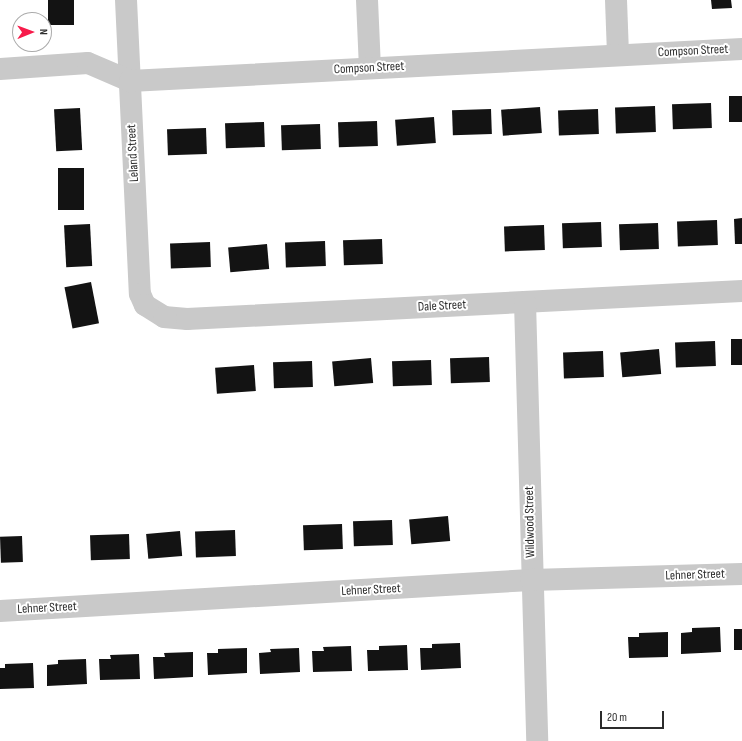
<!DOCTYPE html>
<style>
body{margin:0}
#map{position:relative;width:742px;height:741px;overflow:hidden;background:#fff;font-family:"Sofia Sans Condensed",sans-serif}
div>[style]{position:absolute}
.building>*{inset:0;background:#131313;transform-origin:0 0}
.minor>*{height:22px;margin:-11px;padding:0 11px;transform-origin:11px;border-radius:11px;background:#c9c9c9}
span{translate:-50% -50%;white-space:nowrap;text-align:center;line-height:1.15;-webkit-text-stroke:4px #fff;paint-order:stroke}
.street-label{font-size:13px;color:#2c2c2c}
.north{position:absolute;left:12px;top:12px;width:40px;height:40px;box-sizing:border-box;background:#fff;border:1px solid #ababab;border-radius:50%;rotate:89deg;font-size:11px;font-weight:700;line-height:16px;text-align:center;color:#2c2c2c}
.north::after{content:'';display:block;margin:auto;width:14px;height:18px;background:#f71b4b;clip-path:polygon(50% 0,100% 100%,50% 72%,0 100%)}
.scale{position:absolute;left:600px;top:711px;width:64px;height:18px;box-sizing:border-box;border:2px solid #2c2c2c;border-top:0;padding-left:5px;font-size:12px;line-height:14px;white-space:nowrap;color:#2c2c2c;-webkit-text-stroke:3px #fff;paint-order:stroke}
</style>
<div id="map">
<div class="building">
<div style="left:48px;top:0;width:26px;height:25px"></div>
<div style="clip-path:polygon(711px 0,731px 0,732px 8px,712px 9px)"></div>
<div style="left:742px;top:96px;width:26px;height:13px;rotate:90deg"></div>
<div style="left:711px;top:103px;width:25px;height:39px;rotate:88deg"></div>
<div style="left:655px;top:106px;width:26px;height:40px;rotate:88deg"></div>
<div style="left:540px;top:107px;width:26px;height:39px;rotate:86deg"></div>
<div style="left:80px;top:108px;width:42px;height:26px;rotate:87deg"></div>
<div style="left:491px;top:109px;width:25px;height:39px;rotate:88deg"></div>
<div style="left:598px;top:109px;width:25px;height:40px;rotate:88deg"></div>
<div style="left:434px;top:117px;width:26px;height:39px;rotate:86deg"></div>
<div style="left:377px;top:121px;width:25px;height:39px;rotate:88deg"></div>
<div style="left:264px;top:122px;width:25px;height:39px;rotate:88deg"></div>
<div style="left:320px;top:124px;width:25px;height:39px;rotate:88deg"></div>
<div style="left:206px;top:128px;width:26px;height:39px;rotate:88deg"></div>
<div style="left:58px;top:168px;width:26px;height:42px"></div>
<div style="clip-path:polygon(742px 218px,742px 244px,735px 244px,734px 219px)"></div>
<div style="left:717px;top:220px;width:25px;height:40px;rotate:88deg"></div>
<div style="left:601px;top:222px;width:25px;height:39px;rotate:88deg"></div>
<div style="left:658px;top:223px;width:26px;height:39px;rotate:88deg"></div>
<div style="left:90px;top:224px;width:42px;height:26px;rotate:87deg"></div>
<div style="left:544px;top:225px;width:25px;height:40px;rotate:88deg"></div>
<div style="left:382px;top:239px;width:25px;height:39px;rotate:88deg"></div>
<div style="left:325px;top:241px;width:25px;height:40px;rotate:88deg"></div>
<div style="left:210px;top:242px;width:25px;height:40px;rotate:88deg"></div>
<div style="left:267px;top:244px;width:25px;height:39px;rotate:85deg"></div>
<div style="left:91px;top:282px;width:42px;height:27px;rotate:79deg"></div>
<div style="left:742px;top:339px;width:26px;height:11px;rotate:90deg"></div>
<div style="left:715px;top:341px;width:25px;height:40px;rotate:88deg"></div>
<div style="left:659px;top:349px;width:25px;height:39px;rotate:85deg"></div>
<div style="left:603px;top:351px;width:26px;height:40px;rotate:88deg"></div>
<div style="left:489px;top:357px;width:25px;height:39px;rotate:88deg"></div>
<div style="left:371px;top:358px;width:25px;height:39px;rotate:85deg"></div>
<div style="left:431px;top:360px;width:25px;height:39px;rotate:88deg"></div>
<div style="left:312px;top:361px;width:26px;height:39px;rotate:88deg"></div>
<div style="left:254px;top:365px;width:26px;height:39px;rotate:86deg"></div>
<div style="left:448px;top:516px;width:25px;height:39px;rotate:85deg"></div>
<div style="left:392px;top:520px;width:25px;height:39px;rotate:88deg"></div>
<div style="left:342px;top:524px;width:25px;height:39px;rotate:88deg"></div>
<div style="left:235px;top:530px;width:26px;height:40px;rotate:88deg"></div>
<div style="left:180px;top:531px;width:25px;height:34px;rotate:85deg"></div>
<div style="left:129px;top:534px;width:25px;height:39px;rotate:88deg"></div>
<div style="left:22px;top:536px;width:26px;height:22px;rotate:88deg"></div>
<div style="clip-path:polygon(720px 627px,721px 652px,681px 654px,681px 633px,692px 632px,692px 628px)"></div>
<div style="left:734px;top:629px;width:8px;height:21px"></div>
<div style="clip-path:polygon(668px 632px,668px 657px,629px 658px,628px 637px,639px 637px,639px 633px)"></div>
<div style="clip-path:polygon(460px 643px,461px 668px,421px 670px,420px 648px,432px 648px,432px 644px)"></div>
<div style="clip-path:polygon(407px 645px,408px 670px,368px 671px,367px 650px,379px 650px,379px 646px)"></div>
<div style="clip-path:polygon(351px 646px,352px 671px,313px 672px,312px 651px,324px 651px,323px 647px)"></div>
<div style="clip-path:polygon(247px 648px,247px 673px,208px 675px,207px 653px,218px 653px,218px 649px)"></div>
<div style="clip-path:polygon(299px 648px,300px 672px,260px 674px,259px 653px,271px 652px,270px 649px)"></div>
<div style="clip-path:polygon(193px 652px,193px 677px,154px 679px,153px 657px,165px 657px,164px 653px)"></div>
<div style="clip-path:polygon(139px 654px,140px 679px,100px 680px,99px 659px,111px 659px,110px 655px)"></div>
<div style="clip-path:polygon(86px 659px,87px 684px,47px 686px,47px 665px,58px 664px,58px 660px)"></div>
<div style="clip-path:polygon(33px 663px,34px 688px,0 689px,0 668px,5px 668px,5px 664px)"></div>
</div>
<div class="minor">
<div style="left:126px;top:0;width:294px;rotate:87.3deg"></div>
<div style="left:140px;top:294px;width:12px;rotate:66deg"></div>
<div style="left:145px;top:305px;width:22px;rotate:32deg"></div>
<div style="left:164px;top:317px;width:23px;rotate:5deg"></div>
<div style="left:187px;top:319px;width:556px;rotate:-2.89deg"></div>
<div style="left:367px;top:0;width:68px;rotate:87.5deg"></div>
<div style="left:616px;top:0;width:55px;rotate:87.9deg"></div>
<div style="left:0;top:69px;width:88px;rotate:-3.9deg"></div>
<div style="left:88px;top:63px;width:46px;rotate:23.2deg"></div>
<div style="left:130px;top:81px;width:613px;rotate:-2.99deg"></div>
<div style="left:525px;top:302px;width:439px;rotate:88.4deg"></div>
<div style="left:0;top:611px;width:532px;rotate:-3.34deg"></div>
<div style="left:531px;top:580px;width:211px;rotate:-1.6deg"></div>
</div>
<div class="street-label">
<span style="left:693px;top:51px;rotate:-3deg">Compson Street</span>
<span style="left:369px;top:68px;rotate:-3deg">Compson Street</span>
<span style="left:133px;top:153px;rotate:-93deg">Leland Street</span>
<span style="left:442px;top:306px;rotate:-3deg">Dale Street</span>
<span style="left:530px;top:522px;rotate:-91deg">Wildwood Street</span>
<span style="left:695px;top:575px;rotate:-2deg">Lehner Street</span>
<span style="left:371px;top:590px;rotate:-3deg">Lehner Street</span>
<span style="left:47px;top:608px;rotate:-3deg">Lehner Street</span>
</div>
<div class="north">N</div>
<div class="scale">20 m</div>
</div>
